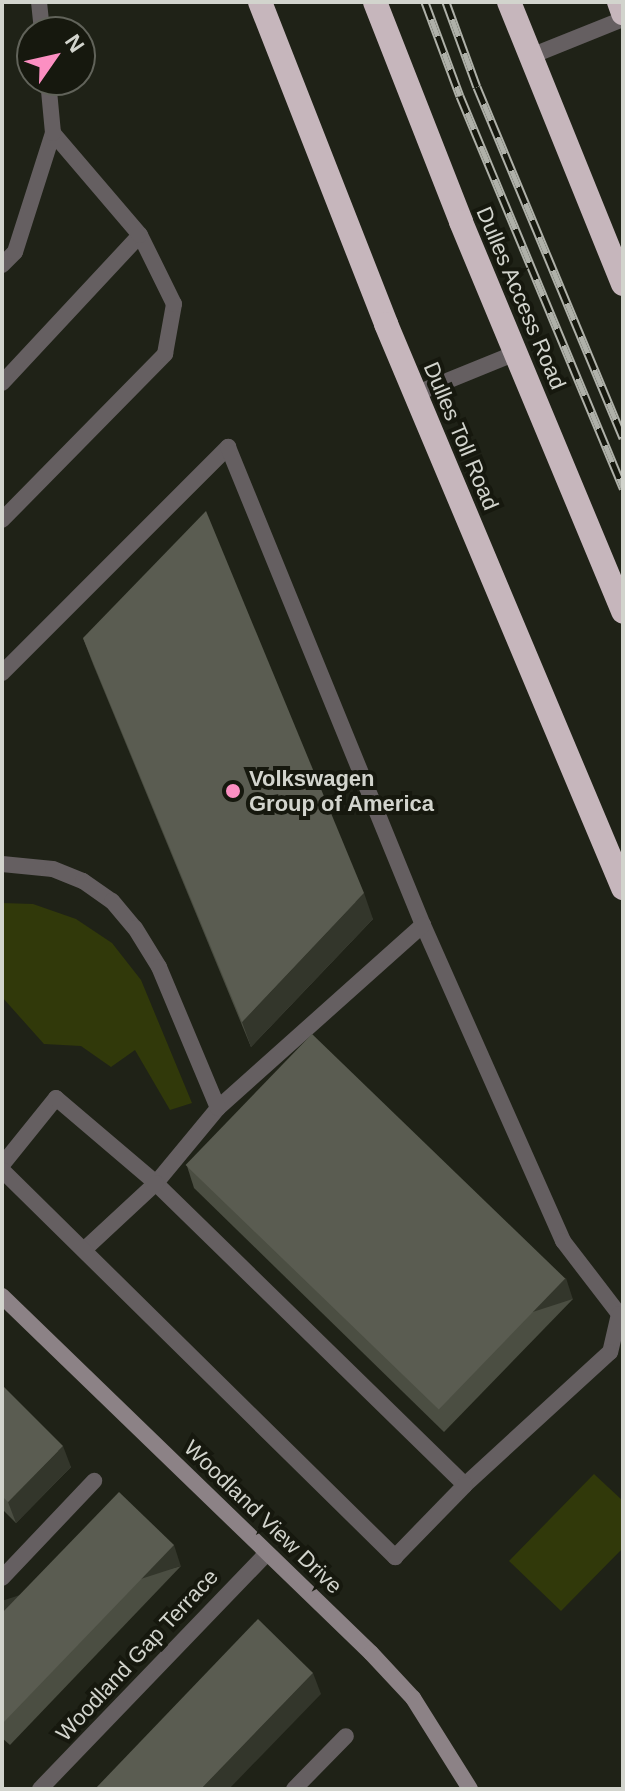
<!DOCTYPE html>
<style>
body{margin:0}
#map{position:relative;width:625px;height:1791px;overflow:hidden;background:#1f2217;font-family:Arial,sans-serif}
div>[style]{position:absolute}
.green>*{inset:0;background:#31390a}
.lane>*{height:16px;margin:-8px;padding:0 8px;transform-origin:8px;border-radius:8px;background:#655f61}
.street>*{height:16px;margin:-8px;padding:0 8px;transform-origin:8px;border-radius:8px;background:#655f61}
.secondary>*{height:16px;margin:-8px;padding:0 8px;transform-origin:8px;border-radius:8px;background:#8c8286}
.highway>*{height:24px;margin:-12px;padding:0 12px;transform-origin:12px;border-radius:12px;background:#c6b6bc}
.rail>*{height:9px;margin-top:-4.5px;transform-origin:0;background:repeating-linear-gradient(90deg,#16180e 0 18px,#afb1a9 0 36px);box-sizing:border-box;border-block:2px solid #afb1a9}
.wall>*{inset:0;background:#4b4e42}
.shaded-wall>*{inset:0;background:#33362b;transform-origin:0 0}
.building>*{inset:0;background:#5a5c51;transform-origin:0 0}
.dots>*{width:22px;height:22px;translate:-50% -50%;box-sizing:border-box;border:4px solid #16180e;border-radius:50%}
span{translate:-50% -50%;white-space:nowrap;text-align:center;line-height:1.15;-webkit-text-stroke:8px #16180e;paint-order:stroke}
.street-label{font-size:22px;color:#d2d4cd}
.poi-label{font-size:22px;color:#d2d4cd;font-weight:700}
.left{translate:0 -50%;text-align:left}
.frame{position:absolute;inset:0;border:4px solid #d2d4cd;pointer-events:none}
.north{position:absolute;left:16px;top:16px;width:80px;height:80px;box-sizing:border-box;background:#16180e;border:2px solid #61635a;border-radius:50%;rotate:56deg;font-size:22px;font-weight:700;line-height:32px;text-align:center;color:#d2d4cd}
.north::after{content:'';display:block;margin:auto;width:28px;height:36px;background:#fc8fc2;clip-path:polygon(50% 0,100% 100%,50% 72%,0 100%)}
</style>
<div id="map">
<div class="green">
<div style="clip-path:polygon(2px 903px,33px 904px,76px 919px,112px 943px,141px 980px,192px 1103px,170px 1110px,135px 1050px,111px 1067px,81px 1046px,44px 1044px,2px 997px)"></div>
<div style="clip-path:polygon(594px 1474px,623px 1501px,623px 1548px,561px 1611px,509px 1561px)"></div>
</div>
<div class="lane">
<div style="left:39px;top:2px;width:30px;rotate:84deg"></div>
<div style="left:531px;top:56px;width:99px;rotate:-21.9deg"></div>
<div style="left:2px;top:265px;width:18px;rotate:-45deg"></div>
<div style="left:15px;top:252px;width:125px;rotate:-72.3deg"></div>
<div style="left:2px;top:383px;width:202px;rotate:-47deg"></div>
<div style="left:415px;top:394px;width:109px;rotate:-22.1deg"></div>
<div style="left:2px;top:520px;width:233px;rotate:-45.5deg"></div>
<div style="left:165px;top:354px;width:51px;rotate:-79.8deg"></div>
<div style="left:174px;top:304px;width:77px;rotate:-116.2deg"></div>
<div style="left:140px;top:235px;width:134px;rotate:-130.5deg"></div>
<div style="left:53px;top:133px;width:53px;rotate:-95.4deg"></div>
<div style="left:2px;top:673px;width:320px;rotate:-45deg"></div>
<div style="left:228px;top:447px;width:516px;rotate:67.81deg"></div>
<div style="left:423px;top:925px;width:346px;rotate:66.1deg"></div>
<div style="left:563px;top:1241px;width:92px;rotate:52.5deg"></div>
<div style="left:619px;top:1314px;width:39px;rotate:103deg"></div>
<div style="left:610px;top:1352px;width:197px;rotate:137.5deg"></div>
<div style="left:465px;top:1485px;width:432px;rotate:-135.7deg"></div>
<div style="left:156px;top:1183px;width:97px;rotate:-50.4deg"></div>
<div style="left:218px;top:1108px;width:275px;rotate:-41.8deg"></div>
<div style="left:2px;top:1165px;width:86px;rotate:-51.1deg"></div>
<div style="left:56px;top:1098px;width:131px;rotate:40.4deg"></div>
<div style="left:156px;top:1183px;width:98px;rotate:137.1deg"></div>
<div style="left:2px;top:1170px;width:552px;rotate:44.56deg"></div>
<div style="left:395px;top:1557px;width:100px;rotate:-45.8deg"></div>
<div style="left:2px;top:1578px;width:134px;rotate:-46.5deg"></div>
<div style="left:294px;top:1789px;width:74px;rotate:-45.5deg"></div>
</div>
<div class="street">
<div style="left:2px;top:864px;width:51px;rotate:5.6deg"></div>
<div style="left:53px;top:869px;width:32px;rotate:22deg"></div>
<div style="left:83px;top:881px;width:35px;rotate:35deg"></div>
<div style="left:112px;top:901px;width:35px;rotate:50deg"></div>
<div style="left:135px;top:928px;width:46px;rotate:58.4deg"></div>
<div style="left:159px;top:967px;width:153px;rotate:67.3deg"></div>
<div style="left:40px;top:1789px;width:327px;rotate:-46.1deg"></div>
</div>
<div class="secondary">
<div style="left:2px;top:1296px;width:513px;rotate:44.05deg"></div>
<div style="left:371px;top:1653px;width:62px;rotate:47deg"></div>
<div style="left:413px;top:1698px;width:107px;rotate:57.9deg"></div>
</div>
<div class="highway">
<div style="left:260px;top:2px;width:346px;rotate:68.6deg"></div>
<div style="left:386px;top:324px;width:612px;rotate:67.21deg"></div>
<div style="left:375px;top:2px;width:236px;rotate:68.6deg"></div>
<div style="left:461px;top:222px;width:422px;rotate:67.4deg"></div>
<div style="left:509px;top:2px;width:304px;rotate:68deg"></div>
<div style="left:619px;top:2px;width:12px;rotate:70deg"></div>
</div>
<div class="rail">
<div style="left:425px;top:2px;width:100px;rotate:69.6deg"></div>
<div style="left:460px;top:96px;width:425px;rotate:67.4deg"></div>
<div style="left:446px;top:2px;width:90px;rotate:70deg"></div>
<div style="left:477px;top:87px;width:380px;rotate:67.4deg"></div>
</div>
<div class="wall">
<div style="clip-path:polygon(83px 638px,373px 919px,251px 1047px,93px 664px)"></div>
<div style="clip-path:polygon(187px 1166px,573px 1299px,444px 1432px,194px 1188px)"></div>
<div style="clip-path:polygon(2px 1385px,71px 1467px,16px 1523px,2px 1509px)"></div>
<div style="clip-path:polygon(181px 1566px,10px 1745px,2px 1738px,2px 1613px)"></div>
</div>
<div class="shaded-wall">
<div style="clip-path:polygon(364px 893px,373px 919px,251px 1047px,242px 1022px)"></div>
<div style="left:566px;top:1278px;width:22px;height:185px;rotate:72deg"></div>
<div style="clip-path:polygon(63px 1446px,71px 1467px,16px 1523px,8px 1502px)"></div>
<div style="left:174px;top:1545px;width:22px;height:248px;rotate:72deg"></div>
<div style="clip-path:polygon(313px 1673px,321px 1694px,229px 1789px,201px 1789px)"></div>
</div>
<div class="building">
<div style="clip-path:polygon(206px 511px,364px 893px,242px 1022px,83px 638px)"></div>
<div style="left:312px;top:1034px;width:352px;height:182px;rotate:44deg"></div>
<div style="clip-path:polygon(2px 1385px,63px 1446px,8px 1502px,2px 1496px)"></div>
<div style="clip-path:polygon(119px 1492px,174px 1545px,2px 1724px,2px 1613px)"></div>
<div style="clip-path:polygon(258px 1619px,313px 1673px,201px 1789px,95px 1789px)"></div>
</div>
<div class="dots">
<div style="left:233px;top:791px;background:#fc8fc2"></div>
</div>
<div class="street-label">
<span style="left:521px;top:298px;rotate:67deg">Dulles Access Road</span>
<span style="left:461px;top:436px;rotate:67deg">Dulles Toll Road</span>
<span style="left:263px;top:1517px;rotate:44deg">Woodland View Drive</span>
<span style="left:137px;top:1655px;rotate:-47deg">Woodland Gap Terrace</span>
</div>
<div class="poi-label">
<span class="left" style="left:249px;top:791px">Volkswagen<br>Group of America</span>
</div>
<div class="frame"></div>
<div class="north">N</div>
</div>
